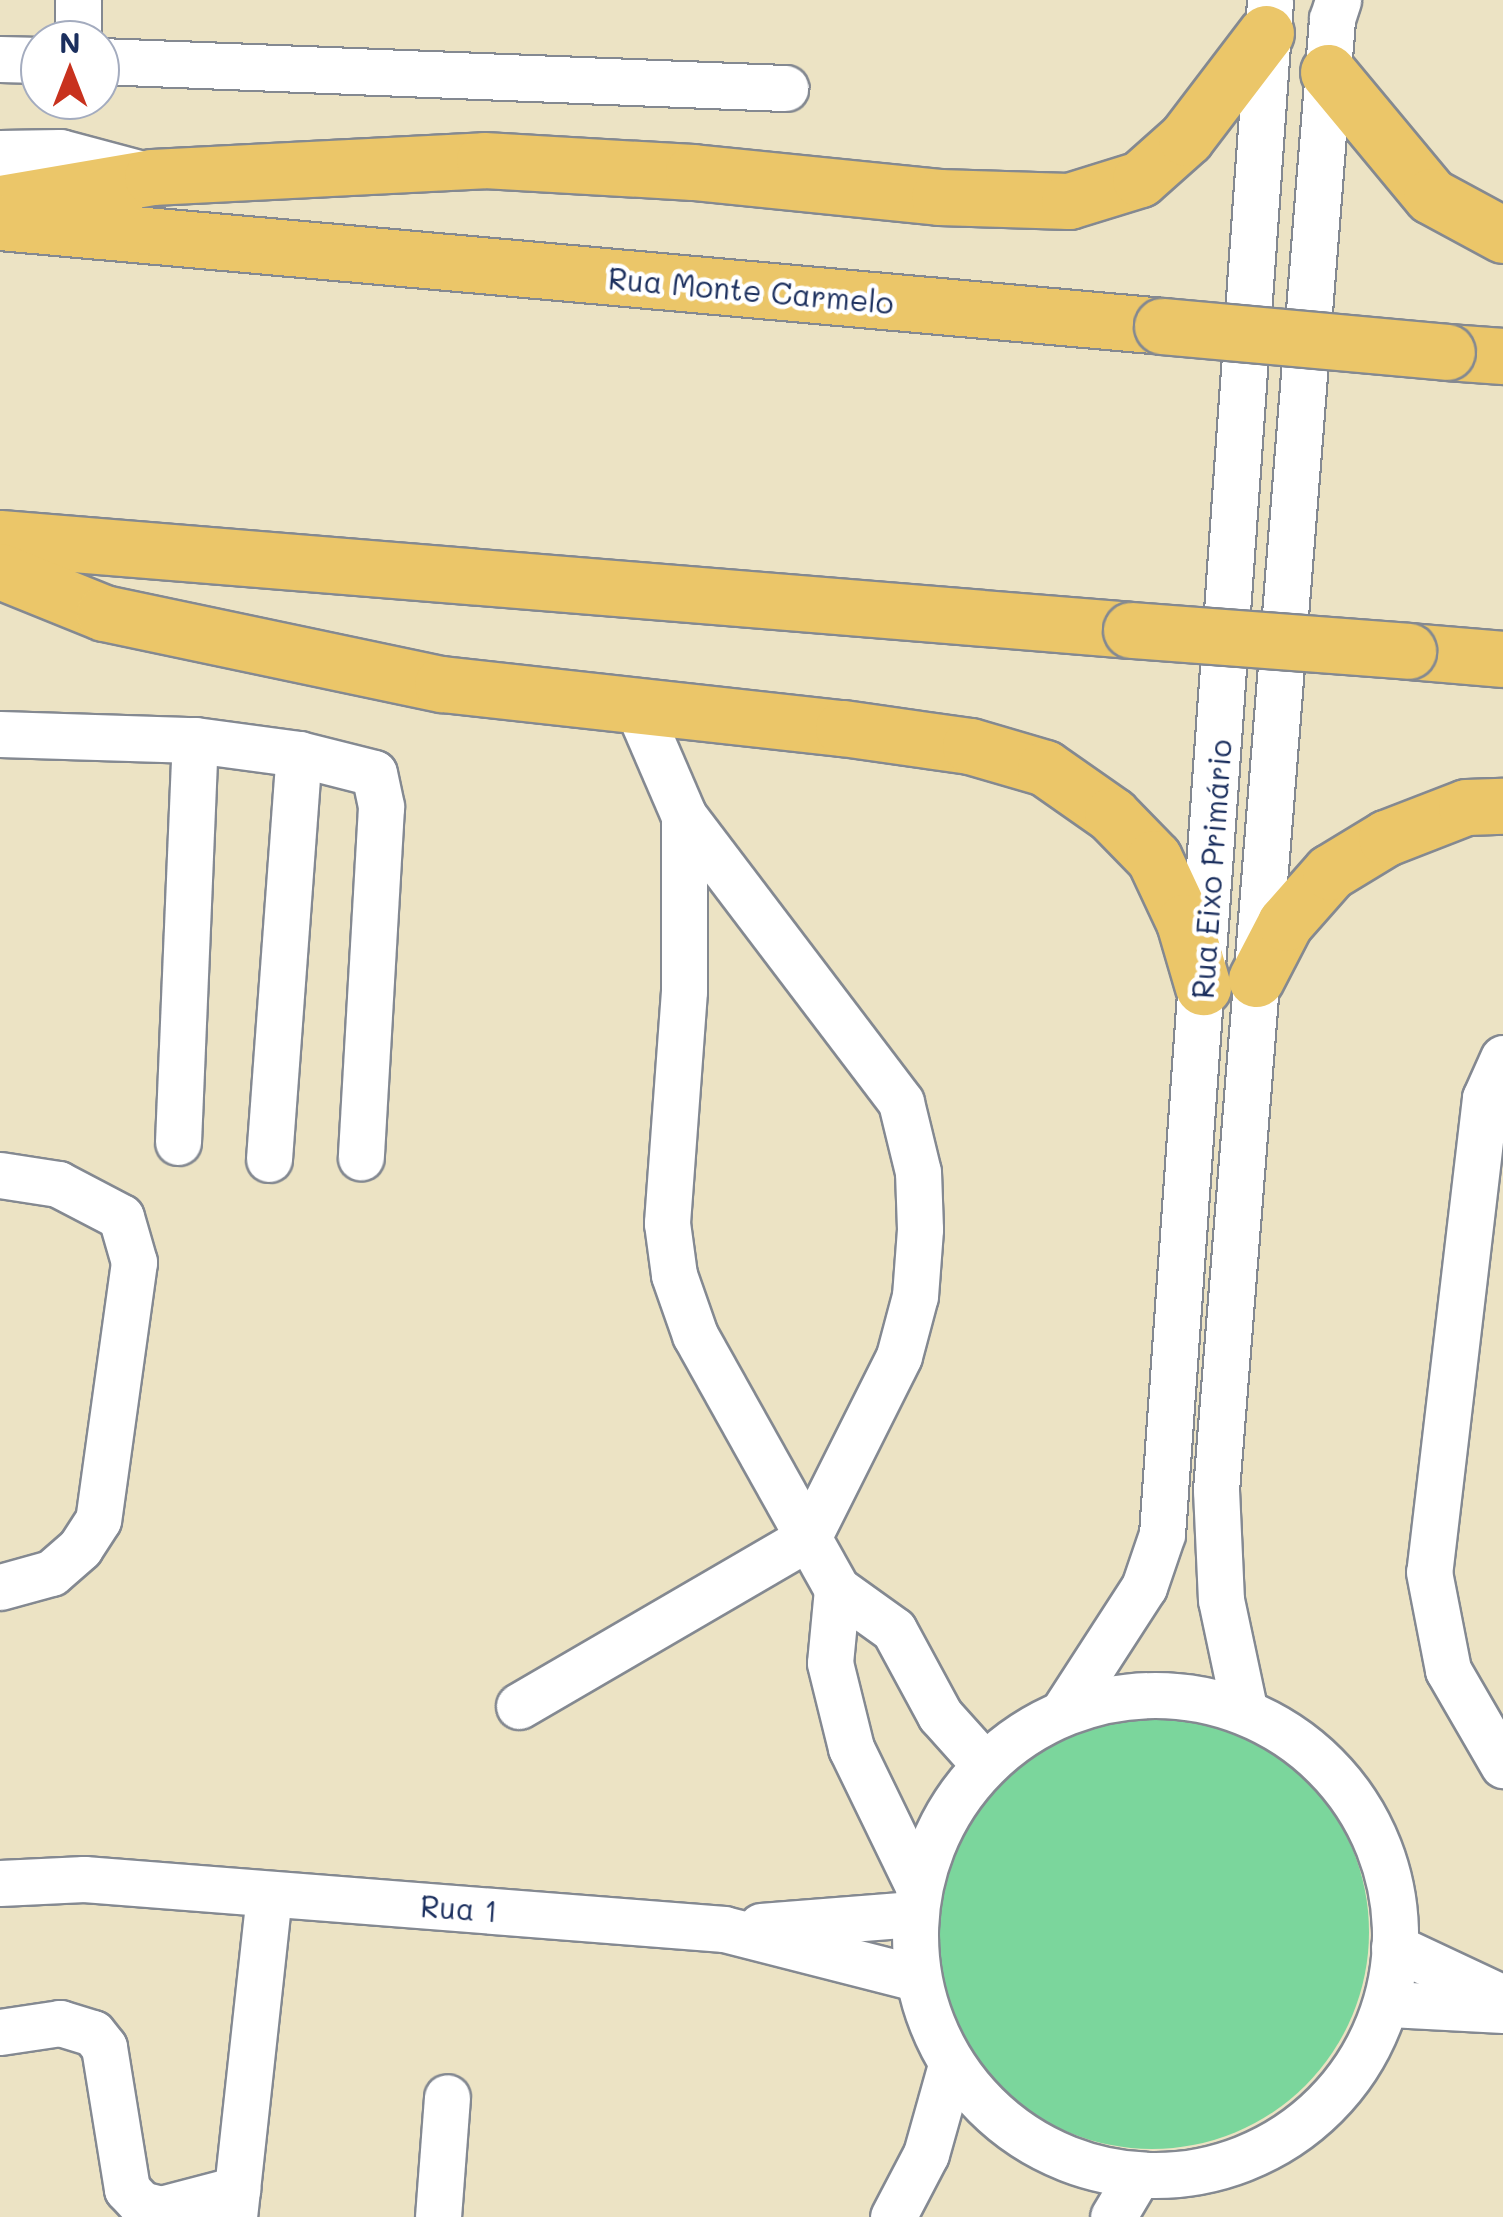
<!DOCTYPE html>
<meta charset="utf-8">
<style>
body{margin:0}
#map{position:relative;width:1503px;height:2217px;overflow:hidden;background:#ece3c4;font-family:Mali,sans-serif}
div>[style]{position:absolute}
.green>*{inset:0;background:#7bd69c}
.round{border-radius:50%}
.roads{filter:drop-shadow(2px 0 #848991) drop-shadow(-2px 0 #848991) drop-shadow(0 2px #848991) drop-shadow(0 -2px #848991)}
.minor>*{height:45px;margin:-22.5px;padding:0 22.5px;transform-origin:22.5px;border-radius:22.5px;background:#fff}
.minor>.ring{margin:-22.5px;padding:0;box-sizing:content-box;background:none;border:45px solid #fff;border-radius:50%}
.highway>*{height:55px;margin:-27.5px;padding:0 27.5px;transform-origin:27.5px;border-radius:27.5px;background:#ebc669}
.bridges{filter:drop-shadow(2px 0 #848991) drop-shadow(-2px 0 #848991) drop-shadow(0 2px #848991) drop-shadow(0 -2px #848991)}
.highway-bridge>*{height:55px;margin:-27.5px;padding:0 27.5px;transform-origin:27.5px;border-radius:27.5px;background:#ebc669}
span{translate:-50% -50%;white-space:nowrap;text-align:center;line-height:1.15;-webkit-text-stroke:9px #fff;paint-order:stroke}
.street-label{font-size:30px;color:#1b2f5e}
.north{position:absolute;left:20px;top:20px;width:100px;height:100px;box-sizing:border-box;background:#fff;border:2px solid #a4acbf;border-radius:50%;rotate:0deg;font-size:28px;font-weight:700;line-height:40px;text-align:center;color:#1b2f5e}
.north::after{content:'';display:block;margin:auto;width:35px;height:45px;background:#c8321e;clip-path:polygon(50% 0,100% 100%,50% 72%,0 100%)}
</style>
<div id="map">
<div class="green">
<div class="round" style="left:935px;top:1715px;width:434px;height:434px"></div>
</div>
<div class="roads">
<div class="minor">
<div style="left:78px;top:40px;width:40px;rotate:-90deg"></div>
<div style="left:0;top:59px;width:40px;rotate:1.4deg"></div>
<div style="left:100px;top:61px;width:686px;rotate:2.26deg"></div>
<div style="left:0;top:153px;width:60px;rotate:-1deg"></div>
<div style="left:60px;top:152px;width:93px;rotate:14.9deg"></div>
<div style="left:0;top:734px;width:195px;rotate:1.8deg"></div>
<div style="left:195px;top:740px;width:105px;rotate:7.7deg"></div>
<div style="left:299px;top:754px;width:77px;rotate:14.2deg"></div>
<div style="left:374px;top:773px;width:35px;rotate:78deg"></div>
<div style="left:381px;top:807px;width:351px;rotate:93.3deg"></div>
<div style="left:684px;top:816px;width:175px;rotate:90deg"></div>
<div style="left:684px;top:991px;width:233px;rotate:94.2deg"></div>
<div style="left:667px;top:1223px;width:52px;rotate:82.3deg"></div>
<div style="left:674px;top:1275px;width:64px;rotate:70.7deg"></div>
<div style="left:695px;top:1335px;width:291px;rotate:60.8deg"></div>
<div style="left:837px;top:1589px;width:70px;rotate:35.7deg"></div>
<div style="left:894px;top:1630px;width:97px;rotate:61.6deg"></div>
<div style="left:940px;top:1715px;width:66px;rotate:48.1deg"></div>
<div style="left:1503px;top:1058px;width:44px;rotate:114.2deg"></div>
<div style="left:1485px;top:1098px;width:477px;rotate:96.7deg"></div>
<div style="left:1429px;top:1572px;width:100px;rotate:79deg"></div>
<div style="left:1448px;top:1670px;width:110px;rotate:59.9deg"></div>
<div style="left:178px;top:1142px;width:402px;rotate:-87.6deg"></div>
<div style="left:269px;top:1159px;width:406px;rotate:-85.8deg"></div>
<div style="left:0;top:1175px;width:59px;rotate:8.8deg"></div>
<div style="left:58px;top:1184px;width:71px;rotate:27.6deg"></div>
<div style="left:121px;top:1217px;width:47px;rotate:73.9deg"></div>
<div style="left:134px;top:1262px;width:260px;rotate:97.9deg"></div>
<div style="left:98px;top:1520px;width:33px;rotate:123deg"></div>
<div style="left:80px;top:1548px;width:38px;rotate:139deg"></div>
<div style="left:51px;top:1573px;width:53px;rotate:164.6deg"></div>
<div style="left:837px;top:1589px;width:74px;rotate:95.4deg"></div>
<div style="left:830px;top:1663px;width:88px;rotate:76.1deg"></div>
<div style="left:851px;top:1748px;width:153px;rotate:64.1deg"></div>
<div class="ring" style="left:915px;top:1695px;width:435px;height:435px"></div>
<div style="left:519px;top:1706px;width:334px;rotate:-30.2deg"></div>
<div style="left:808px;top:1538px;width:203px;rotate:-63.4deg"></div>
<div style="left:899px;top:1356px;width:62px;rotate:-75.1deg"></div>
<div style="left:915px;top:1296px;width:67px;rotate:-85.7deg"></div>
<div style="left:920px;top:1229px;width:57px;rotate:-92deg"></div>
<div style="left:918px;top:1172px;width:72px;rotate:-103.7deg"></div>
<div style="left:901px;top:1102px;width:359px;rotate:-127.2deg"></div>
<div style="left:684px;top:816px;width:116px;rotate:-113.3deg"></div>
<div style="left:1244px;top:1708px;width:110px;rotate:-102deg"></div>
<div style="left:1221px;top:1600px;width:110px;rotate:-92.6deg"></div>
<div style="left:1216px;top:1490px;width:1476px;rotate:-85.49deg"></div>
<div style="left:1332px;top:19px;width:20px;rotate:-72deg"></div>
<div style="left:1063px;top:1712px;width:149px;rotate:-57.1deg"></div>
<div style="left:1144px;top:1587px;width:56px;rotate:-71.2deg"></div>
<div style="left:1162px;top:1534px;width:1538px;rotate:-85.97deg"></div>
<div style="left:0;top:1883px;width:84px;rotate:-2.7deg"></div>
<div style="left:84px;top:1879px;width:642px;rotate:4.47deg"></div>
<div style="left:724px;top:1929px;width:195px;rotate:14.3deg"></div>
<div style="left:761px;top:1926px;width:153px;rotate:-4.5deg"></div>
<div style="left:1394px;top:1947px;width:120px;rotate:25.1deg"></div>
<div style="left:1390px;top:2004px;width:113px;rotate:3deg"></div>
<div style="left:0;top:2032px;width:61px;rotate:-8.5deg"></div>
<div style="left:60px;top:2023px;width:34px;rotate:17deg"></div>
<div style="left:93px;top:2033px;width:18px;rotate:52deg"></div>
<div style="left:104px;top:2047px;width:144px;rotate:80.8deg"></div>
<div style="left:127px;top:2189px;width:21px;rotate:47deg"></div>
<div style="left:141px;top:2204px;width:21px;rotate:14deg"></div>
<div style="left:161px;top:2209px;width:79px;rotate:-14.7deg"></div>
<div style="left:234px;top:2217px;width:325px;rotate:-83.8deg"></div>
<div style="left:438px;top:2217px;width:120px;rotate:-85.7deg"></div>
<div style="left:893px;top:2217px;width:71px;rotate:-62.4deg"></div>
<div style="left:926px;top:2154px;width:92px;rotate:-74.3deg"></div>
<div style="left:1113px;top:2217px;width:49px;rotate:-59.2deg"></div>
</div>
<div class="highway">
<div style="left:1328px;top:72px;width:161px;rotate:50.3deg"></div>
<div style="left:1431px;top:196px;width:82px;rotate:28.4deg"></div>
<div style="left:0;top:203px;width:154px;rotate:-9.7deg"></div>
<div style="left:152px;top:177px;width:332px;rotate:-2.9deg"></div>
<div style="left:484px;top:160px;width:209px;rotate:3.3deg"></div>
<div style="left:693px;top:172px;width:247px;rotate:5.8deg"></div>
<div style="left:939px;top:197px;width:130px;rotate:1.8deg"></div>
<div style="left:1069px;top:201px;width:74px;rotate:-17.2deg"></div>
<div style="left:1140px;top:179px;width:62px;rotate:-41.7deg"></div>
<div style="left:1186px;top:138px;width:132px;rotate:-52.7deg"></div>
<div style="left:0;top:222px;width:1167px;rotate:5.11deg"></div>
<div style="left:1447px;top:352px;width:56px;rotate:4.1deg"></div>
<div style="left:0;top:538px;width:1135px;rotate:4.65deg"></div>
<div style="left:0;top:571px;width:112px;rotate:22deg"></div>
<div style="left:104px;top:613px;width:345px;rotate:11.9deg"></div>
<div style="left:442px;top:684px;width:403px;rotate:6.3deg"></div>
<div style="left:843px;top:728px;width:128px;rotate:8.1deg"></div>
<div style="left:970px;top:746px;width:78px;rotate:16.3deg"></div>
<div style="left:1045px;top:768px;width:82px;rotate:35deg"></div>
<div style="left:1112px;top:815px;width:60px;rotate:45.7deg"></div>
<div style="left:1154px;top:858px;width:71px;rotate:64.9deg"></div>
<div style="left:1184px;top:922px;width:68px;rotate:73.7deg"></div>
<div style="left:1408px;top:651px;width:95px;rotate:4.8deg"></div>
<div style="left:1256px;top:979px;width:63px;rotate:-62.6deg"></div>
<div style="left:1285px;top:923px;width:68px;rotate:-48.6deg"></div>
<div style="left:1330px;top:872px;width:66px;rotate:-31.3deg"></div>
<div style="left:1386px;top:838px;width:86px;rotate:-21.2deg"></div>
<div style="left:1466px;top:807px;width:37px;rotate:-2deg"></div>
</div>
</div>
<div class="bridges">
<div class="highway-bridge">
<div style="left:1162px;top:326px;width:286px;rotate:5.2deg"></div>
<div style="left:1131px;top:630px;width:278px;rotate:4.3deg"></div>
</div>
</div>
<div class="street-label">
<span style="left:751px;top:290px;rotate:5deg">Rua Monte Carmelo</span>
<span style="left:1211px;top:869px;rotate:-86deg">Rua Eixo Primário</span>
<span style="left:459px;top:1908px;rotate:4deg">Rua 1</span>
</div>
<div class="north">N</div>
</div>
